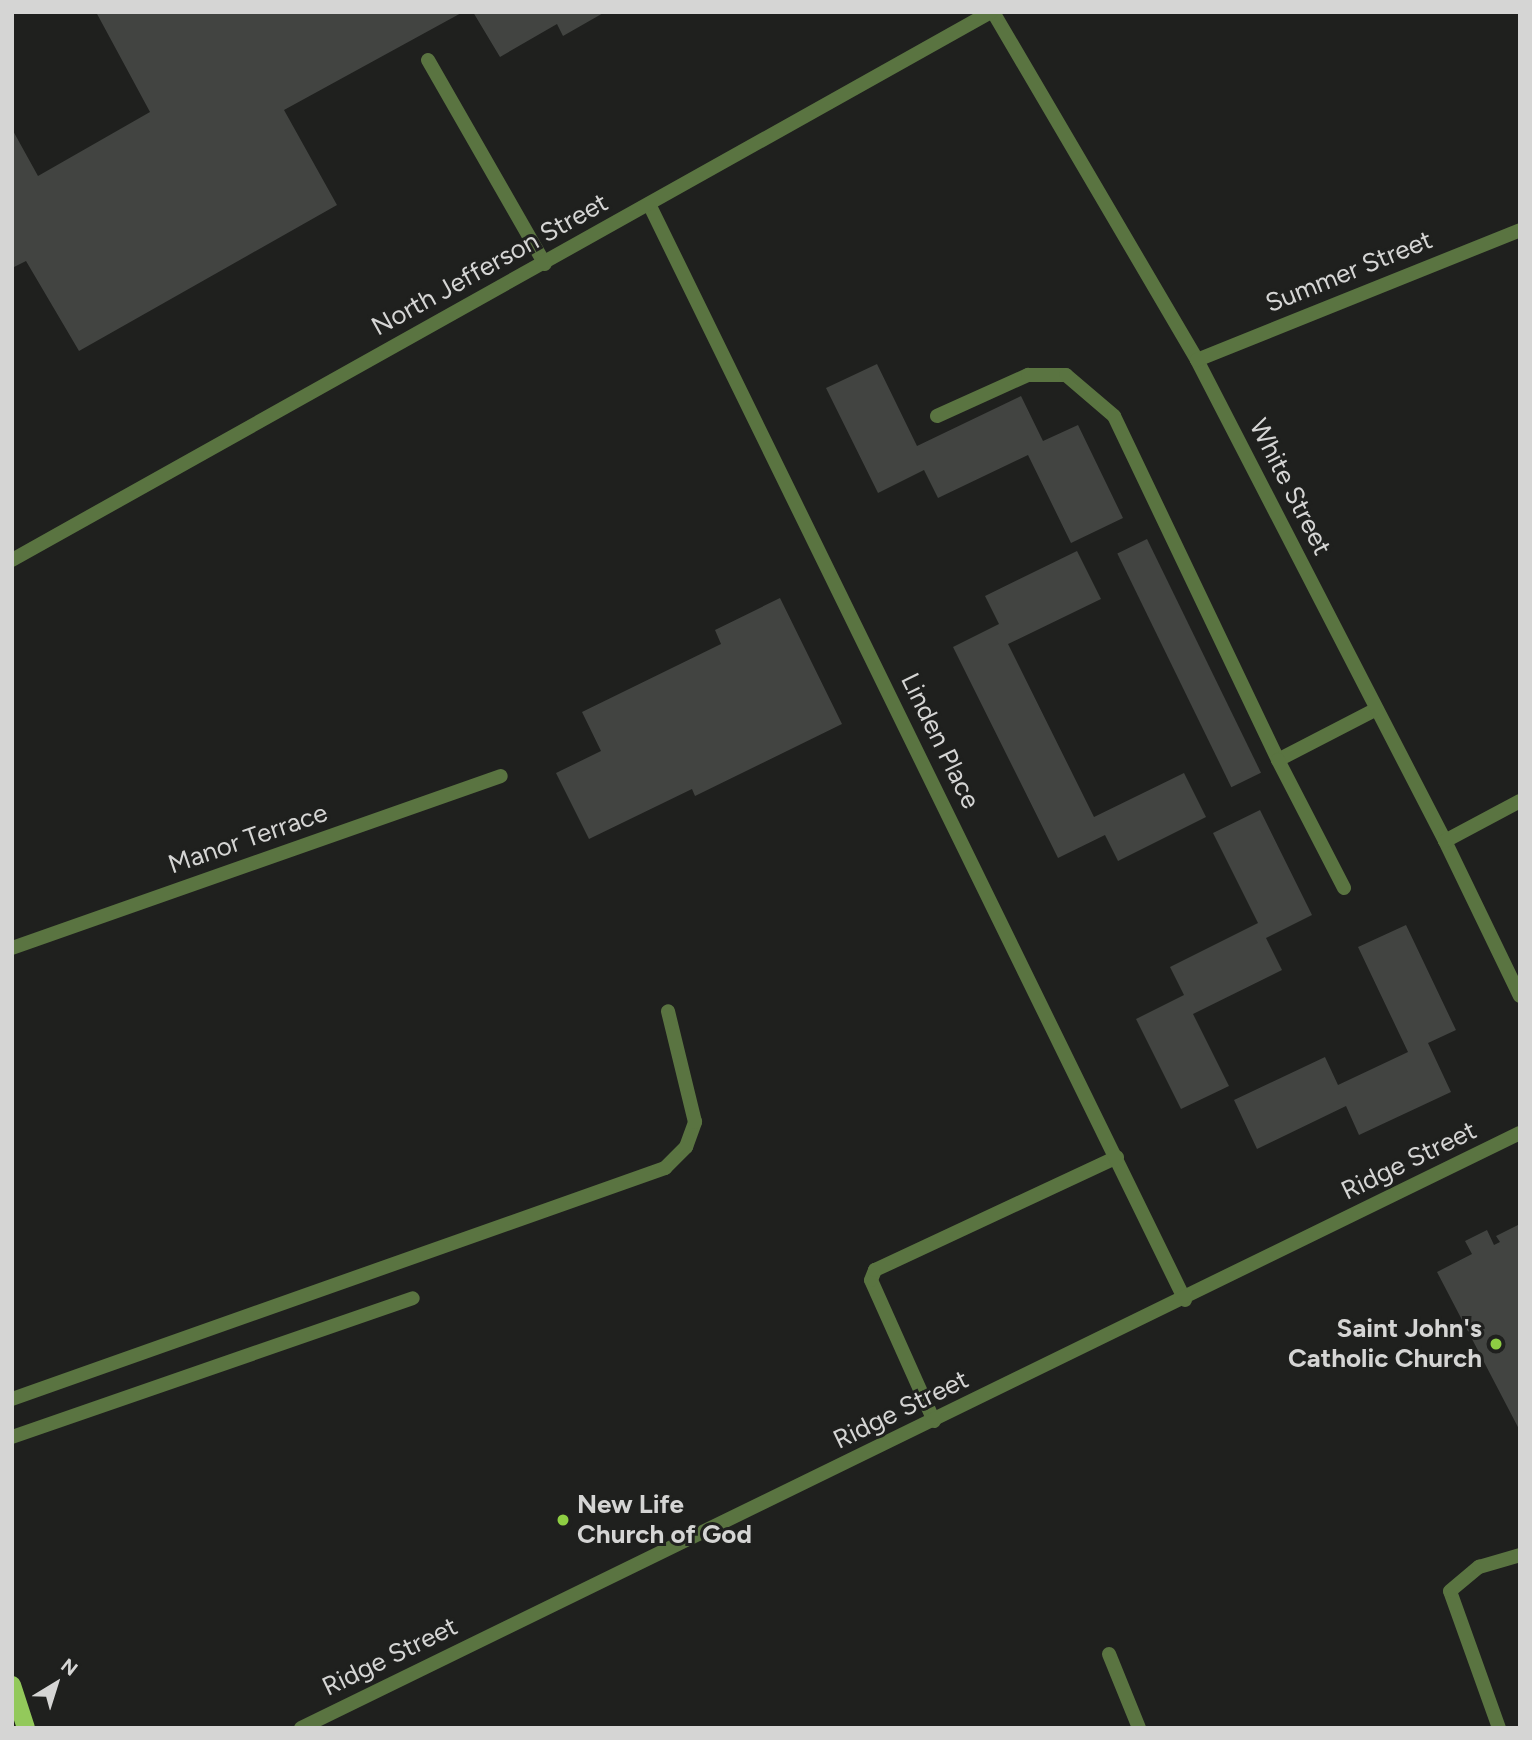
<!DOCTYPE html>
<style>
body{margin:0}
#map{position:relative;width:1532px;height:1740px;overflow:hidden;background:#1f201e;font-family:Figtree,sans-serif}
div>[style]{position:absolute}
.building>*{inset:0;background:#424441;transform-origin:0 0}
.service>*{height:14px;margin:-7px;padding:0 7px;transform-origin:7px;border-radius:7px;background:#5a7441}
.minor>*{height:14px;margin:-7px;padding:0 7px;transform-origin:7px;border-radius:7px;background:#5a7441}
.primary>*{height:18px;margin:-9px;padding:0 9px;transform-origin:9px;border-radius:9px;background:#93c95b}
.dots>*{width:19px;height:19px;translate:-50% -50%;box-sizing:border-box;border:4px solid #1f201e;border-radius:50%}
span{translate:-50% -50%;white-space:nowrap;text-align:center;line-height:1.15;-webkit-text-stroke:6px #1f201e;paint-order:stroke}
.street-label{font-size:26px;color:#d5d5d4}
.poi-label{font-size:26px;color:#d5d5d4;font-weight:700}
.right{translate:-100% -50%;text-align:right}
.left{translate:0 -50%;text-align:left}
.frame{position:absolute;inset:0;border:14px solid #d5d5d4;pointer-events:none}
.north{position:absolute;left:21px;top:1649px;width:70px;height:70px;-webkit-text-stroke:5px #1f201e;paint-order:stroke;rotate:38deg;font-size:19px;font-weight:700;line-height:28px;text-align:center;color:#d5d5d4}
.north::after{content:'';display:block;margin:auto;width:24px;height:32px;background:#d5d5d4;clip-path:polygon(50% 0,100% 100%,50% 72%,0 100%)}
</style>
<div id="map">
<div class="building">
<div style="clip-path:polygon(96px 12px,463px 12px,284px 110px,337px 205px,79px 351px,26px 261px,12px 268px,12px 129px,38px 176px,150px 112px)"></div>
<div style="clip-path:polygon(473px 12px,605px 12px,563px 36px,557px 24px,500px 57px)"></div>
<div style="clip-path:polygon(877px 364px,917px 446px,1021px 396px,1043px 441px,1078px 425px,1123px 518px,1071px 543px,1028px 455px,938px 498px,924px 470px,878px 493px,826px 388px)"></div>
<div style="left:1147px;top:539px;width:260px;height:33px;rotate:64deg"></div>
<div style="clip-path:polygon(1077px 551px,1101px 599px,1008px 644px,1094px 817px,1184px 773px,1206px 817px,1118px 861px,1105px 835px,1058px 858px,953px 647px,999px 624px,985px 596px)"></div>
<div style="clip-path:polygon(780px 598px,842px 724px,695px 796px,692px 789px,589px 839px,556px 773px,601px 751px,582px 712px,721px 644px,715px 630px)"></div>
<div style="clip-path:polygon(1260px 810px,1312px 915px,1266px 938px,1282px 970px,1193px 1014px,1229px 1086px,1181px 1109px,1136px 1019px,1184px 995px,1170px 967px,1258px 923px,1213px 833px)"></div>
<div style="clip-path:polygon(1406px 925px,1456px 1030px,1428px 1043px,1451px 1092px,1359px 1135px,1346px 1106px,1257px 1149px,1234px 1100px,1325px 1057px,1338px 1085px,1408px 1052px,1358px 947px)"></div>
<div style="clip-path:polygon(1520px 1224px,1520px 1431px,1437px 1272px,1472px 1254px,1465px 1241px,1487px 1230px,1494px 1245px,1500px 1242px,1496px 1236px)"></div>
</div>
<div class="service">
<div style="left:428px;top:60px;width:235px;rotate:60.2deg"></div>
<div style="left:937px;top:416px;width:100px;rotate:-24.3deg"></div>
<div style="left:1028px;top:375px;width:38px"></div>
<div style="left:1066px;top:375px;width:63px;rotate:40.5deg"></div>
<div style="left:1114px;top:416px;width:381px;rotate:64.5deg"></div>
<div style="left:1278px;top:760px;width:111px;rotate:-27.3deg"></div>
<div style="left:1278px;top:760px;width:144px;rotate:62.7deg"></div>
<div style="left:12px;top:1399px;width:693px;rotate:-19.48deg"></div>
<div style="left:665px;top:1168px;width:30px;rotate:-45deg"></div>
<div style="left:686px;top:1147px;width:27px;rotate:-70deg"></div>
<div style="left:695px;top:1122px;width:114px;rotate:-103.7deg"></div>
<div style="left:934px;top:1421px;width:154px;rotate:-114.1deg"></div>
<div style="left:871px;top:1280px;width:11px;rotate:-68deg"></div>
<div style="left:875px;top:1270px;width:267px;rotate:-25deg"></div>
<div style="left:12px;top:1437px;width:424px;rotate:-19.1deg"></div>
<div style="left:1109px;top:1654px;width:80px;rotate:67.9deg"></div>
<div style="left:1499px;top:1728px;width:145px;rotate:-109.7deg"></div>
<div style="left:1450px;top:1591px;width:38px;rotate:-40deg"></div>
<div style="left:1479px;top:1567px;width:43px;rotate:-16.3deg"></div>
</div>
<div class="minor">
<div style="left:993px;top:12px;width:403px;rotate:59.6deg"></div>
<div style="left:1197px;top:360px;width:541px;rotate:62.72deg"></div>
<div style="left:1445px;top:841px;width:172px;rotate:64.2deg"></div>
<div style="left:649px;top:204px;width:1220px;rotate:63.94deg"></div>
<div style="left:1197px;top:360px;width:348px;rotate:-21.9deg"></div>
<div style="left:12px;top:560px;width:1122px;rotate:-29.24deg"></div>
<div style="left:1445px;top:841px;width:85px;rotate:-28.1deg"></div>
<div style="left:12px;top:948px;width:518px;rotate:-19.38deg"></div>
<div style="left:301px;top:1728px;width:1356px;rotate:-26.02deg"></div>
</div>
<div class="primary">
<div style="left:12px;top:1685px;width:45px;rotate:72deg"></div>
</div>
<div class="dots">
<div style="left:1496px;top:1344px;background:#8ece43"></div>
<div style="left:563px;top:1520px;background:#8ece43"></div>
</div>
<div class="street-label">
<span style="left:490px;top:265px;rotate:-29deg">North Jefferson Street</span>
<span style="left:1349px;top:272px;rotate:-22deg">Summer Street</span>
<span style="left:1290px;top:487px;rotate:63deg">White Street</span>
<span style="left:940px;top:741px;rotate:64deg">Linden Place</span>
<span style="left:248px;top:839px;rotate:-19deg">Manor Terrace</span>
<span style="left:1409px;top:1161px;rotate:-26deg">Ridge Street</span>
<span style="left:901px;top:1410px;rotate:-26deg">Ridge Street</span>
<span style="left:390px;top:1657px;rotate:-26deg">Ridge Street</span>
</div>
<div class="poi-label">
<span class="right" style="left:1482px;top:1344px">Saint John's<br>Catholic Church</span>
<span class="left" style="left:577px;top:1520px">New Life<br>Church of God</span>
</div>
<div class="frame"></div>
<div class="north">N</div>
</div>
